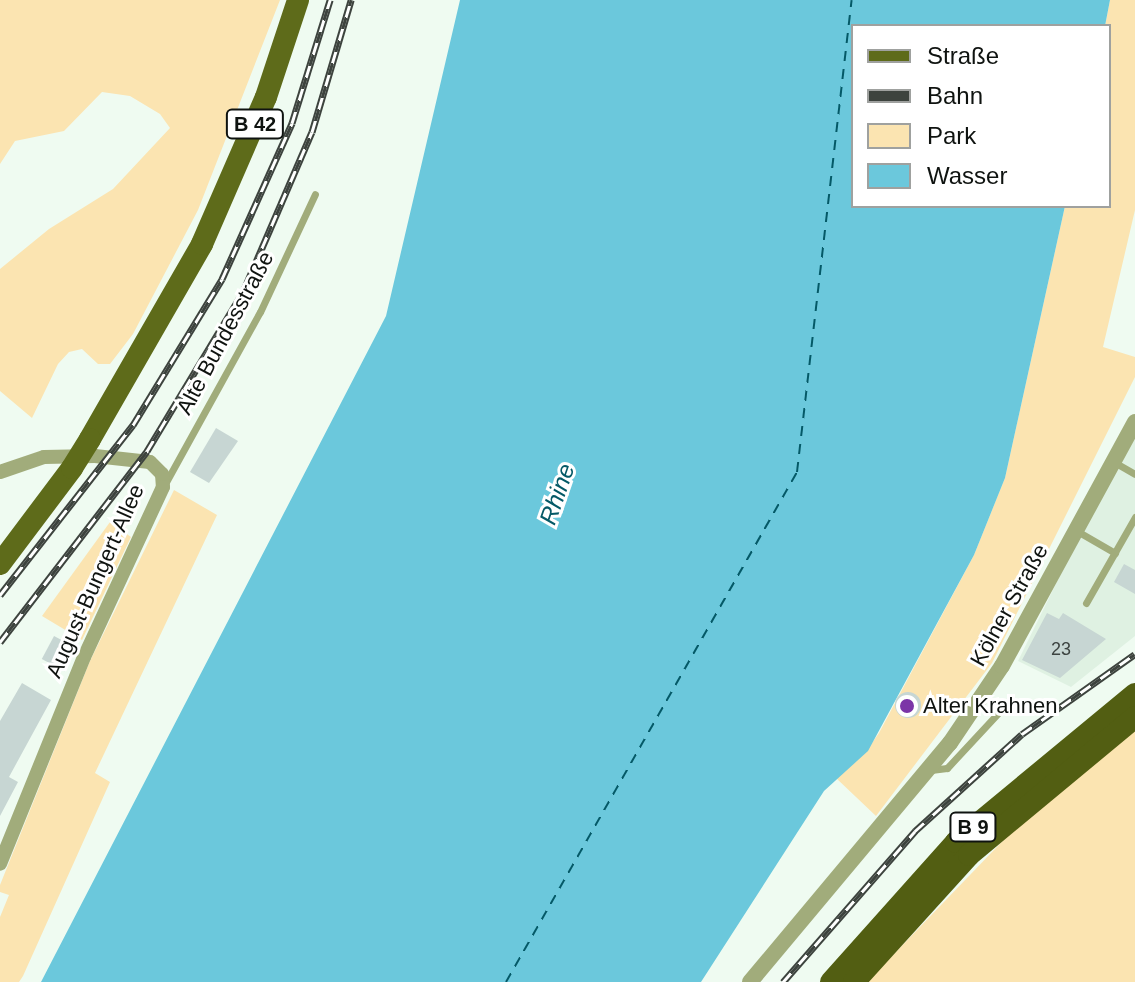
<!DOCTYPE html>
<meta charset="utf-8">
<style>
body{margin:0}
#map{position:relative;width:1135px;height:982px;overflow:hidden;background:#effbf1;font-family:Helvetica,sans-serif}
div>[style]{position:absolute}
.built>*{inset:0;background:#dff1e2}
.green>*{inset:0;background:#fbe4b1}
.water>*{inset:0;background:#6bc8dc}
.ferry>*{height:2px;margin-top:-1px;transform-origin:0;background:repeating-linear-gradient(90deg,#045967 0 10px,transparent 0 18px)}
.building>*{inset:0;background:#c7d6d3;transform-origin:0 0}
.round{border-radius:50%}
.service>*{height:7px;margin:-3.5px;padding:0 3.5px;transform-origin:3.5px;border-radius:3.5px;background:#a1ac7b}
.minor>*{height:14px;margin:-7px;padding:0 7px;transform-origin:7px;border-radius:7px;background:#a1ac7b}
.tertiary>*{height:16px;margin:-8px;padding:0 8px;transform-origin:8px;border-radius:8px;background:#a1ac7b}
.primary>*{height:22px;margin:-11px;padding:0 11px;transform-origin:11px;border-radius:11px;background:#5e6b1a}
.trunk>*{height:22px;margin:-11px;padding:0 11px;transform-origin:11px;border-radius:11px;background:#525e12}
.rail>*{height:7px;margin-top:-3.5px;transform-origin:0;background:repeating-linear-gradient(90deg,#fff 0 12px,#3d433e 0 24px);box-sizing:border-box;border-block:2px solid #3d433e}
.primary-bridge>*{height:22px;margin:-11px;padding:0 11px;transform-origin:11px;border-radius:11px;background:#5e6b1a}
.dots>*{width:22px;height:22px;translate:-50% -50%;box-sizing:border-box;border:4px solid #fff;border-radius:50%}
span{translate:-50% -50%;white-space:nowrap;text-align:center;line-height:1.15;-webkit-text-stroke:6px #fff;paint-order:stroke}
.number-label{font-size:18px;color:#3d4441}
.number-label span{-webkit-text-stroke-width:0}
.shield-label span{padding:2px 6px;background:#fff;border:2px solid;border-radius:6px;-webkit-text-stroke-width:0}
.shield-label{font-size:20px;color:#0f1310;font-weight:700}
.street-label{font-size:22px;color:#0f1310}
.poi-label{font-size:22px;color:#0f1310}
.left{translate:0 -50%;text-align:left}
.water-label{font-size:24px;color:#045967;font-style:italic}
.legend{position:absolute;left:851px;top:24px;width:260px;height:184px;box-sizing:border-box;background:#fff;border:2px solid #9fa19f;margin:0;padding:10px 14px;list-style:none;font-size:24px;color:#0f1310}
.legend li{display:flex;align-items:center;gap:16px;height:40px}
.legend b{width:40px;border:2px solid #9fa19f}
</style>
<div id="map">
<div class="built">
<div style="clip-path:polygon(1135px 423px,1135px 636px,1071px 687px,1018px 661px)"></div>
</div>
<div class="green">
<div style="clip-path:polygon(0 0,280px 0,198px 210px,133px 334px,110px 364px,98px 364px,82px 349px,69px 352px,58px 364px,32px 418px,0 391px,0 269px,49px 229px,113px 189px,170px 128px,160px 114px,130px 96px,102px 92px,64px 131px,15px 141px,0 164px)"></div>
<div style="clip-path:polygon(1110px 0,1135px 0,1135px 210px,1103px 347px,1135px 357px,1135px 377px,992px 663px,876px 816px,836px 778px,865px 753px,879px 733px,974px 555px,1005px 478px,1065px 206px,1109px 206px,1109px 26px,1105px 26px)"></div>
<div style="clip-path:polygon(174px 490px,217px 515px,95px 773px,110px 782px,23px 976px,19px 982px,0 982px,0 917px,9px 895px,0 892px,0 885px,90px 661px)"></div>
<div style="clip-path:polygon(110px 522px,131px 537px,82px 640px,42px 616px)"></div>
<div style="clip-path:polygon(1135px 730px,1135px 982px,867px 982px,1041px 801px)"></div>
</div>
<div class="water">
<div style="clip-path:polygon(460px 0,1110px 0,1105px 26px,853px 26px,853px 206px,1065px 206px,1005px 478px,974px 555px,868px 751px,824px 791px,701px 982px,41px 982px,386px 316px)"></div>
</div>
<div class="ferry">
<div style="left:506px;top:982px;width:587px;rotate:-60.29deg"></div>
<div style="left:797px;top:472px;width:475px;rotate:-83.4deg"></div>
</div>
<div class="building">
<div style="clip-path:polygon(216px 428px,238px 441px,209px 483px,190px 472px)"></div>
<div style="clip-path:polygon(1124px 564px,1135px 570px,1135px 594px,1114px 582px)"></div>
<div style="clip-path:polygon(1047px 613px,1059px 619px,1063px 613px,1106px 639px,1060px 678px,1022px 660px)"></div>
<div style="left:54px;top:636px;width:26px;height:26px;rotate:28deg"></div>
<div style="clip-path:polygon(22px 683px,51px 700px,9px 777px,18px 782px,0 816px,0 721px)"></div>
<div class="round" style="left:895px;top:692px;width:26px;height:26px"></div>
</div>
<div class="service">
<div style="left:1114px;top:462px;width:24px;rotate:30deg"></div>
<div style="left:166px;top:482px;width:194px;rotate:-61.1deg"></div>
<div style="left:260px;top:312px;width:130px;rotate:-65deg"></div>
<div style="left:1077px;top:531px;width:44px;rotate:30.1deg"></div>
<div style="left:1086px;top:603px;width:99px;rotate:-60.3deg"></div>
<div style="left:931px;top:770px;width:16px;rotate:-7deg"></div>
<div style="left:947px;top:768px;width:78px;rotate:-47.1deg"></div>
</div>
<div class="minor">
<div style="left:0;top:472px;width:46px;rotate:-18.8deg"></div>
<div style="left:44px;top:457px;width:51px;rotate:-1.1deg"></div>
<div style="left:95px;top:456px;width:55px;rotate:6.2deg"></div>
<div style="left:150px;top:462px;width:17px;rotate:45deg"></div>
<div style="left:162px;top:474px;width:13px;rotate:86deg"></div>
<div style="left:163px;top:487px;width:187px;rotate:114.9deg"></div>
<div style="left:84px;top:657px;width:223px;rotate:112.1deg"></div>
</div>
<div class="tertiary">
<div style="left:750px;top:982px;width:312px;rotate:-50.1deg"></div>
<div style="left:950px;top:743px;width:93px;rotate:-56deg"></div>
<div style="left:1002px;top:666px;width:278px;rotate:-61.4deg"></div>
</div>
<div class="primary">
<div style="left:90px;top:439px;width:225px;rotate:-60.1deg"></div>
<div style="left:202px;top:244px;width:160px;rotate:-66.5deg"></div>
<div style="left:266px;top:97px;width:102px;rotate:-71.7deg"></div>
<div style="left:0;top:564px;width:120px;rotate:-53.1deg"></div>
</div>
<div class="trunk">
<div style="left:831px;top:982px;width:188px;rotate:-48.2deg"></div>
<div style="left:956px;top:842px;width:232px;rotate:-39.6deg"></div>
<div style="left:854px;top:982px;width:171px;rotate:-47.8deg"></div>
<div style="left:969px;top:855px;width:216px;rotate:-39.7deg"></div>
</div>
<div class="rail">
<div style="left:0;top:595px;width:216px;rotate:-52deg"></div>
<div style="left:133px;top:425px;width:171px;rotate:-58.6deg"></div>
<div style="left:222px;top:279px;width:171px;rotate:-65.8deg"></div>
<div style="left:292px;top:123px;width:129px;rotate:-72.8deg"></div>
<div style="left:0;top:642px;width:241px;rotate:-52.4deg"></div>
<div style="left:147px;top:451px;width:186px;rotate:-58.9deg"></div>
<div style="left:243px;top:292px;width:174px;rotate:-66.7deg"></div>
<div style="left:312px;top:132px;width:138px;rotate:-73.5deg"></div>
<div style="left:783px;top:982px;width:201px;rotate:-48.8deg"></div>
<div style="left:915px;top:831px;width:144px;rotate:-42.2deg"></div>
<div style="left:1022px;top:734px;width:138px;rotate:-35.3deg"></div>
</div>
<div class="primary-bridge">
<div style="left:72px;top:468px;width:34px;rotate:-58deg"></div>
</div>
<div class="dots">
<div style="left:907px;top:706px;background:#7c35a7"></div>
</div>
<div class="number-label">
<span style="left:1061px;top:649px">23</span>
</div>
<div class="shield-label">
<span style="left:255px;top:124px">B 42</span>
<span style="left:973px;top:827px">B 9</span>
</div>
<div class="street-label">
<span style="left:225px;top:333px;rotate:-62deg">Alte Bundesstraße</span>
<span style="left:95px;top:581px;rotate:-66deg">August-Bungert-Allee</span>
<span style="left:1009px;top:605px;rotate:-61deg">Kölner Straße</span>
</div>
<div class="poi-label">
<span class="left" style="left:923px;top:706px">Alter Krahnen</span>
</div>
<div class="water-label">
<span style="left:557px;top:494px;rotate:-71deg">Rhine</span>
</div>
<ul class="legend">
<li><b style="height:10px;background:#5e6b1a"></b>Straße</li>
<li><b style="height:10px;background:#3d433e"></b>Bahn</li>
<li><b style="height:22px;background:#fbe4b1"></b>Park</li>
<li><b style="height:22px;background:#6bc8dc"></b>Wasser</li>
</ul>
</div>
